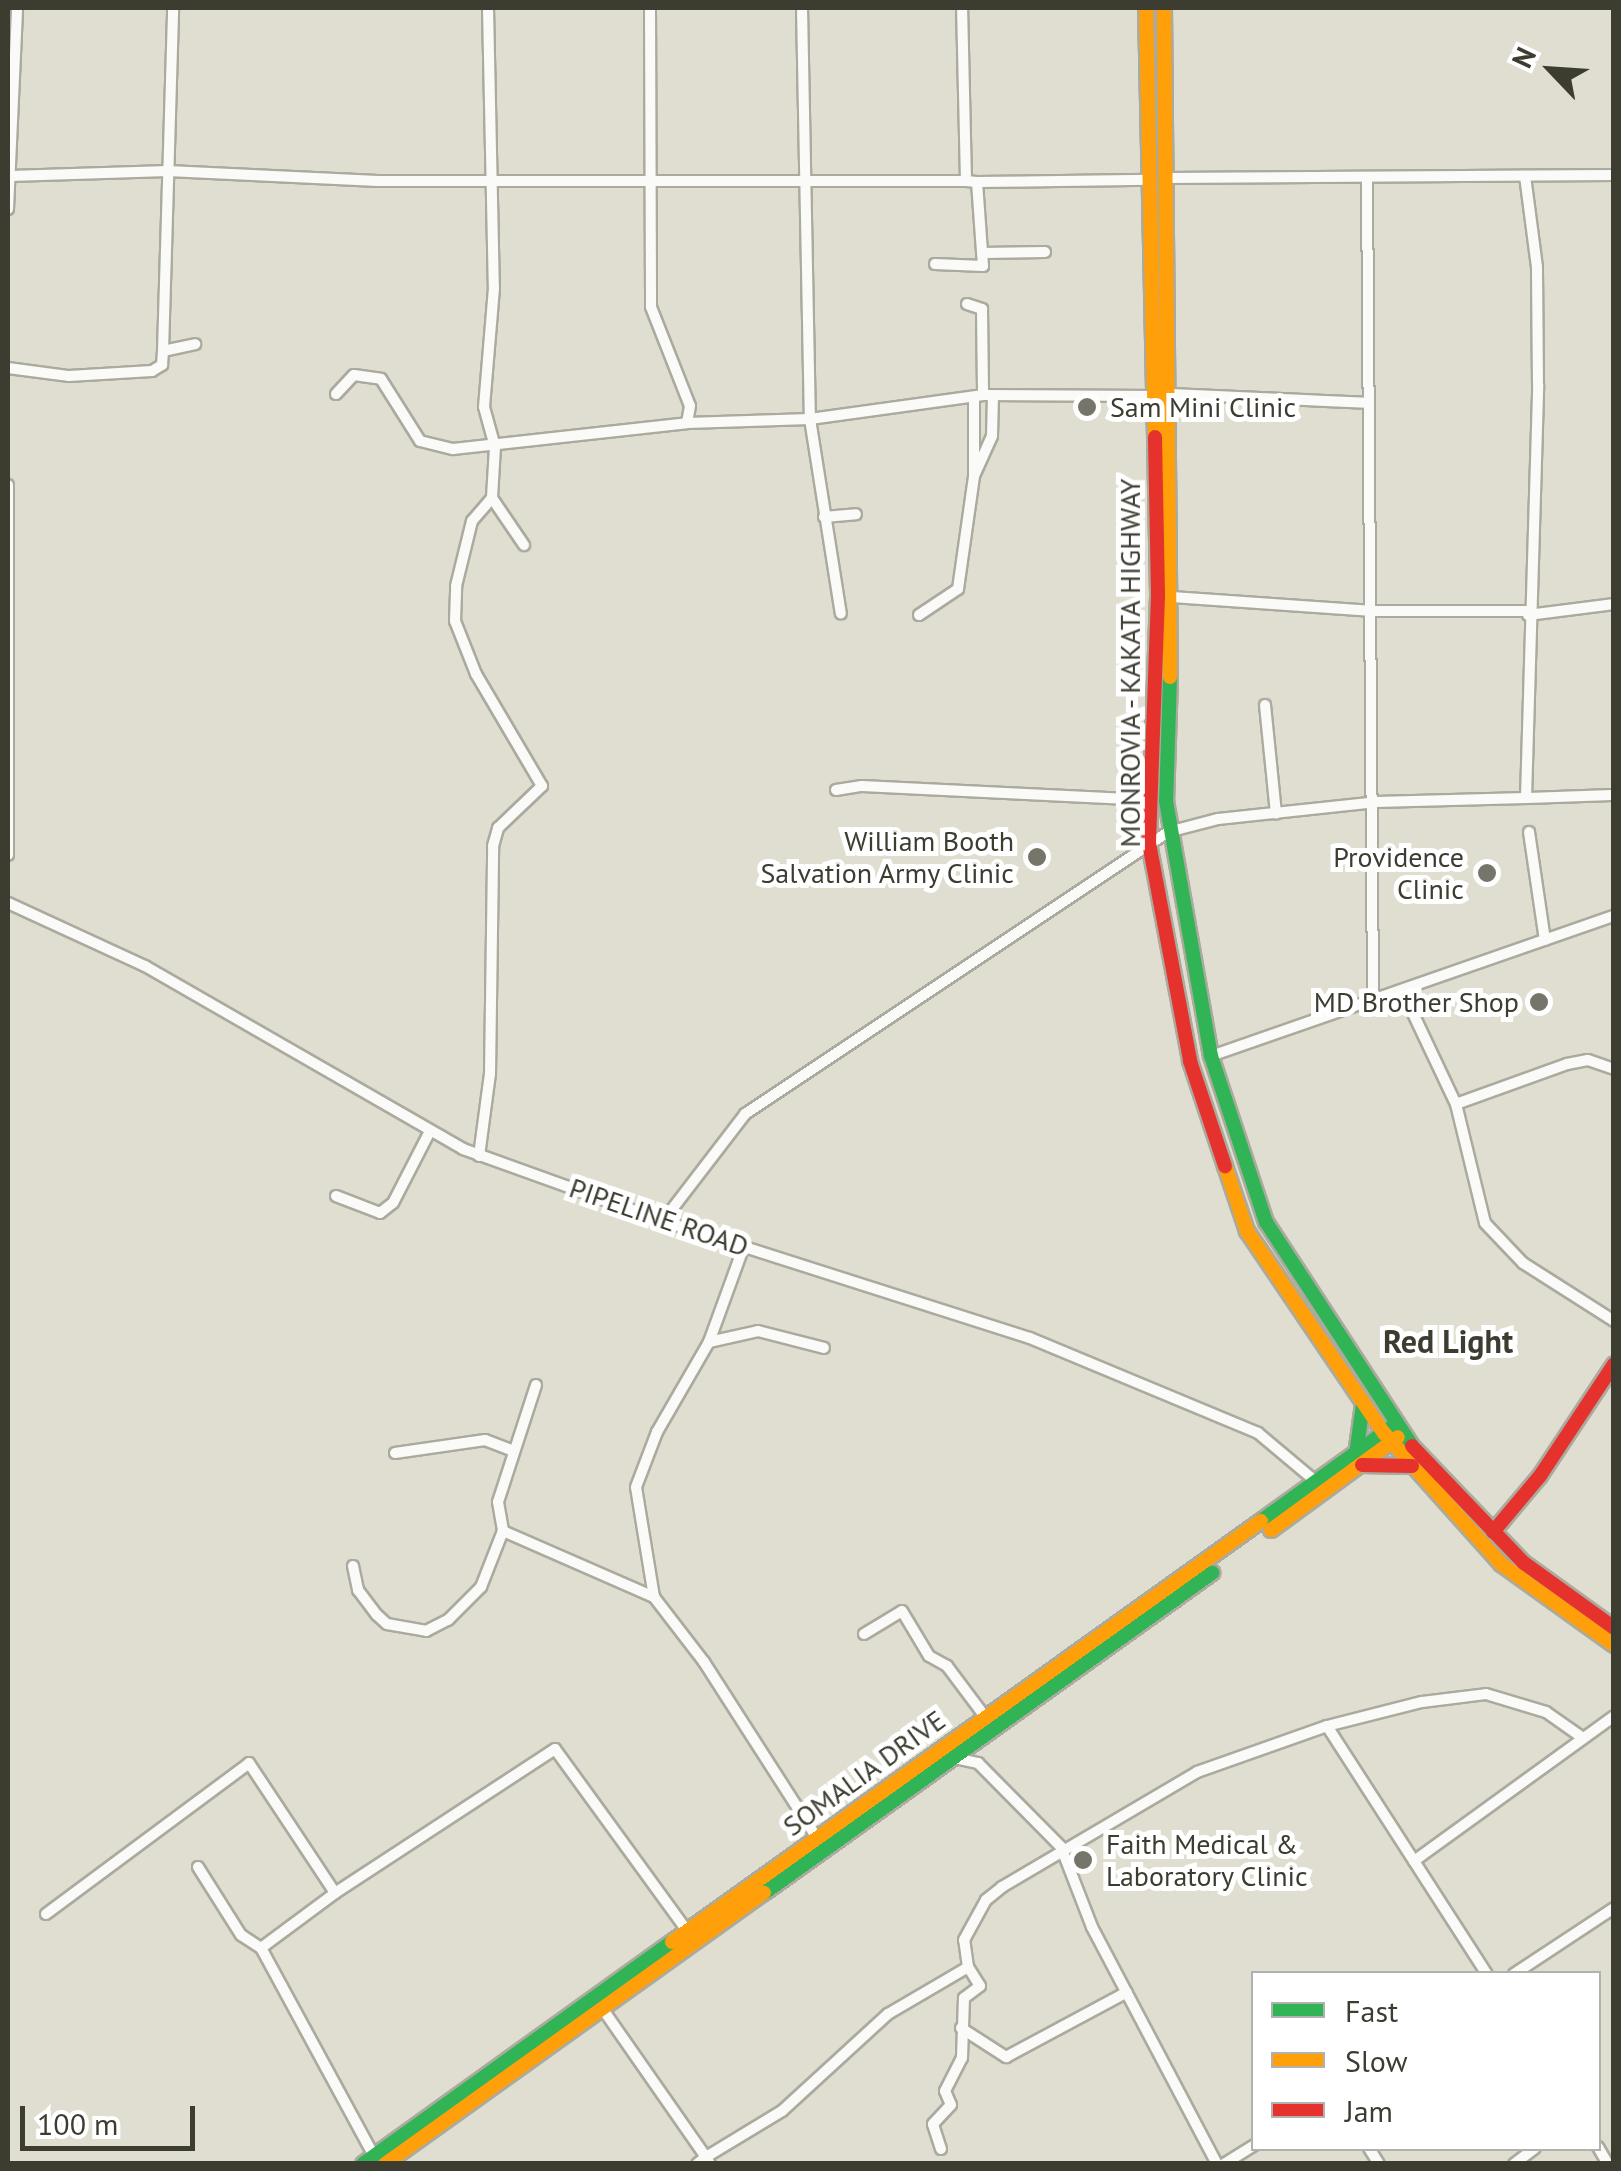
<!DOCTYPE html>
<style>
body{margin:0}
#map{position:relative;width:1621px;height:2171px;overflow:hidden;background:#e0ded0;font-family:"PT Sans",sans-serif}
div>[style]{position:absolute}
.roads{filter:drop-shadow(2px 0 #abaa9e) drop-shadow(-2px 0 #abaa9e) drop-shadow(0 2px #abaa9e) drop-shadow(0 -2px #abaa9e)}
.street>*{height:10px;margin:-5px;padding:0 5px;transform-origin:5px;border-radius:5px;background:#fafaf8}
.fast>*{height:14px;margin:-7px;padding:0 7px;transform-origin:7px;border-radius:7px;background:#30b455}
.slow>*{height:14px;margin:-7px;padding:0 7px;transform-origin:7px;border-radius:7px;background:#ff9f0a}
.jam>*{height:14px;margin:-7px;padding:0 7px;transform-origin:7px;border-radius:7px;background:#e5322d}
.dots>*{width:28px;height:28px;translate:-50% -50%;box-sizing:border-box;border:5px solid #fff;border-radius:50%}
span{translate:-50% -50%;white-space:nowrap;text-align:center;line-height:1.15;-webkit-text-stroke:10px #fff;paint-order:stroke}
.poi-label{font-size:28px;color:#3d3c31}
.left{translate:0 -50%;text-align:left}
.right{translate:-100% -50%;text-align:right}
.street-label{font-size:28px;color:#3d3c31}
.quarter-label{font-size:32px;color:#3d3c31;font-weight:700}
.frame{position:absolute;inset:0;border:10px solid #3d3c31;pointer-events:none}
.legend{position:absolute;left:1251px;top:1971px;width:350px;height:180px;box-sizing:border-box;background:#fff;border:2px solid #b1b1ad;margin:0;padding:12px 18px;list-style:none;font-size:30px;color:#3d3c31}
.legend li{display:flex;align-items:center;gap:20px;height:50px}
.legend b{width:50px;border:2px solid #b1b1ad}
.north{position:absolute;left:1501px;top:20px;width:100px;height:100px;-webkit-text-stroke:8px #fff;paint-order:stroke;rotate:295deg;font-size:28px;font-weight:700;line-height:40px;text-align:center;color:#3d3c31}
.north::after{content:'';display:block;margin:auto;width:35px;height:45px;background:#3d3c31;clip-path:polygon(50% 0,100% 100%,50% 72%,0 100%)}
.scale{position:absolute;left:20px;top:2106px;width:175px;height:45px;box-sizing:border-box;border:5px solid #3d3c31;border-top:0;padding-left:12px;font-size:30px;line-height:35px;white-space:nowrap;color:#3d3c31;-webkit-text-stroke:8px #fff;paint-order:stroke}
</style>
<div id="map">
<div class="roads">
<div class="street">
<div style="left:488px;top:8px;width:280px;rotate:88.8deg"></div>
<div style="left:494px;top:288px;width:119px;rotate:94.8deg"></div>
<div style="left:484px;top:407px;width:41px;rotate:74.6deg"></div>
<div style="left:495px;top:447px;width:51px;rotate:93.4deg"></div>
<div style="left:492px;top:498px;width:57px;rotate:55.8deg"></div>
<div style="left:650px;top:8px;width:299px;rotate:89.8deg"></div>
<div style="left:651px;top:307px;width:106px;rotate:68.5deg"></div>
<div style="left:690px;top:406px;width:17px;rotate:100deg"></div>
<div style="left:802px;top:8px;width:411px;rotate:88.9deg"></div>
<div style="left:810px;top:419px;width:197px;rotate:81deg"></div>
<div style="left:10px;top:176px;width:158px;rotate:-1.8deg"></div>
<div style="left:168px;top:171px;width:210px;rotate:2.7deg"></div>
<div style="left:378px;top:181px;width:588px"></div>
<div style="left:1168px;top:178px;width:446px;rotate:-0.4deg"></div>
<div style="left:1367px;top:180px;width:820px;rotate:89.58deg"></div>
<div style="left:977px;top:182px;width:174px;rotate:-0.7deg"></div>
<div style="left:8px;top:209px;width:201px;rotate:-87.4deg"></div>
<div style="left:982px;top:253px;width:63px;rotate:-0.9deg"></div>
<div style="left:935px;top:264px;width:48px;rotate:2.4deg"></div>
<div style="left:983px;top:266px;width:84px;rotate:-94.1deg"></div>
<div style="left:977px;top:182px;width:11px;rotate:-175deg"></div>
<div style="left:966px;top:181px;width:173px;rotate:-91.3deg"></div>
<div style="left:967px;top:304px;width:16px;rotate:18deg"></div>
<div style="left:982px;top:309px;width:86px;rotate:89.3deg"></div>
<div style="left:163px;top:351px;width:343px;rotate:-88.3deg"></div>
<div style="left:8px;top:368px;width:62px;rotate:7.5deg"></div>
<div style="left:69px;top:376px;width:83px;rotate:-3.4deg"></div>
<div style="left:152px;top:371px;width:12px;rotate:-31deg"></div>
<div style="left:162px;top:365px;width:14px;rotate:-86deg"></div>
<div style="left:163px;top:351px;width:33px;rotate:-12deg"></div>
<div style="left:336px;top:394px;width:26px;rotate:-47deg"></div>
<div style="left:354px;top:375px;width:27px;rotate:8deg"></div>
<div style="left:381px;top:379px;width:73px;rotate:57.8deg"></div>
<div style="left:420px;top:441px;width:34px;rotate:14deg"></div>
<div style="left:453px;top:449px;width:235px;rotate:-6.3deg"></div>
<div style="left:687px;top:423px;width:123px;rotate:-1.9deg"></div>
<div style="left:810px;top:419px;width:175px;rotate:-7.9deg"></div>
<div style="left:983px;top:395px;width:171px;rotate:0.3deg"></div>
<div style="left:1171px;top:394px;width:195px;rotate:2.6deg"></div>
<div style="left:974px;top:397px;width:78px;rotate:90deg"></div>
<div style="left:8px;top:485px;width:370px;rotate:90deg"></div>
<div style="left:824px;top:517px;width:32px;rotate:-5deg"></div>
<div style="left:1172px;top:597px;width:198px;rotate:4deg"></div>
<div style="left:1370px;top:611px;width:158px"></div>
<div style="left:919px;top:615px;width:47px;rotate:-33.7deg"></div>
<div style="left:958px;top:589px;width:114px;rotate:-81.9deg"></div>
<div style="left:974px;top:476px;width:44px;rotate:-65.8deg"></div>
<div style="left:992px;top:436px;width:40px;rotate:-88.6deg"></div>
<div style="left:1528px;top:615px;width:87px;rotate:-7.3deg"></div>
<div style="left:1265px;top:705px;width:109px;rotate:84.2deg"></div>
<div style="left:836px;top:790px;width:26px;rotate:-9deg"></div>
<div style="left:862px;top:786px;width:287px;rotate:2.8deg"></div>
<div style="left:1526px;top:798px;width:88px;rotate:-2deg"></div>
<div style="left:1529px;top:832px;width:109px;rotate:81.6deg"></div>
<div style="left:8px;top:903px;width:151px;rotate:24.7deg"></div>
<div style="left:145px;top:966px;width:367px;rotate:29.9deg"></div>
<div style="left:463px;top:1149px;width:213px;rotate:19.8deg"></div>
<div style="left:663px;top:1221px;width:385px;rotate:17.7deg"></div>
<div style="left:1030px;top:1338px;width:247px;rotate:22.6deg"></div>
<div style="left:1258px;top:1433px;width:81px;rotate:40deg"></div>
<div style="left:1402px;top:990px;width:126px;rotate:64.7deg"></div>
<div style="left:1456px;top:1104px;width:122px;rotate:76.3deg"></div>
<div style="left:1485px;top:1223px;width:55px;rotate:46.5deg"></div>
<div style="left:1523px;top:1263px;width:108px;rotate:32.5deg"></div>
<div style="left:1211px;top:1056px;width:427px;rotate:-19.2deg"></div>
<div style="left:1456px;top:1104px;width:118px;rotate:-19.8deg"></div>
<div style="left:1567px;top:1064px;width:21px;rotate:-11deg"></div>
<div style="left:1588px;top:1060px;width:28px;rotate:19deg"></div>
<div style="left:479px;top:1156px;width:83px;rotate:-82.4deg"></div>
<div style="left:490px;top:1074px;width:228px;rotate:-89.2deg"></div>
<div style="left:493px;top:846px;width:19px;rotate:-74deg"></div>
<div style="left:498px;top:828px;width:61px;rotate:-43.7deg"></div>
<div style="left:542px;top:786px;width:130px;rotate:-120.5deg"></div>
<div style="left:476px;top:674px;width:57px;rotate:-111.6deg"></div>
<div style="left:455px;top:621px;width:35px;rotate:-88deg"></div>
<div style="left:456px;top:586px;width:67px;rotate:-76.2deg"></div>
<div style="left:472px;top:521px;width:30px;rotate:-49deg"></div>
<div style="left:336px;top:1196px;width:47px;rotate:21.1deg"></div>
<div style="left:380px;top:1213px;width:16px;rotate:-38deg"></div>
<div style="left:393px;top:1203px;width:81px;rotate:-62.8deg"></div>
<div style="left:663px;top:1221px;width:135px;rotate:-52.5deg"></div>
<div style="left:745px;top:1114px;width:508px;rotate:-33.69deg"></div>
<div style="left:1168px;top:832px;width:52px;rotate:-14.6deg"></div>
<div style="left:1218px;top:819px;width:159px;rotate:-6.1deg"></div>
<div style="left:1376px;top:802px;width:150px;rotate:-1.5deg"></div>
<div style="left:1526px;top:798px;width:413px;rotate:-88.3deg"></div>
<div style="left:1538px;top:385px;width:118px;rotate:-90.5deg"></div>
<div style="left:1537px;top:267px;width:92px;rotate:-97.5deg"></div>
<div style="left:709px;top:1342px;width:50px;rotate:-12.7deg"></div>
<div style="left:758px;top:1331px;width:68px;rotate:14.4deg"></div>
<div style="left:536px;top:1385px;width:123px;rotate:108deg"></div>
<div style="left:498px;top:1502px;width:29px;rotate:80deg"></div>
<div style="left:503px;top:1531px;width:165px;rotate:23.6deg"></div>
<div style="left:654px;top:1597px;width:82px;rotate:52.4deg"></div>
<div style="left:704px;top:1662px;width:216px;rotate:57.3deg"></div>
<div style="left:395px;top:1453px;width:91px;rotate:-8.2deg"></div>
<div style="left:485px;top:1440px;width:28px;rotate:21deg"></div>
<div style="left:353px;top:1566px;width:25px;rotate:78deg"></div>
<div style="left:358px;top:1590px;width:31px;rotate:53deg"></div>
<div style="left:377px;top:1615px;width:13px;rotate:42deg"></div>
<div style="left:387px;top:1624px;width:40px;rotate:10deg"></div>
<div style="left:426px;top:1631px;width:25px;rotate:-27deg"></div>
<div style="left:448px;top:1620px;width:47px;rotate:-45deg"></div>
<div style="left:481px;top:1587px;width:60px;rotate:-68.6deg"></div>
<div style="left:654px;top:1597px;width:111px;rotate:-99.3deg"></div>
<div style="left:636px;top:1487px;width:59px;rotate:-69.1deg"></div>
<div style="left:657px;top:1432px;width:104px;rotate:-60deg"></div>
<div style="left:709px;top:1342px;width:102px;rotate:-70deg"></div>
<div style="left:864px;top:1634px;width:44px;rotate:-31.2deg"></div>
<div style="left:902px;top:1611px;width:52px;rotate:59deg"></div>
<div style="left:929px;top:1656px;width:21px;rotate:29deg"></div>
<div style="left:947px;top:1666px;width:65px;rotate:53.1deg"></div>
<div style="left:1327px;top:1726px;width:295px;rotate:57.2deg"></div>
<div style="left:950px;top:1757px;width:29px;rotate:12deg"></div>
<div style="left:978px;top:1763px;width:118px;rotate:45.3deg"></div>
<div style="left:1061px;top:1847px;width:86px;rotate:68.8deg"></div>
<div style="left:1092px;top:1927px;width:268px;rotate:62.2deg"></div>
<div style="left:1414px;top:1861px;width:247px;rotate:-35.9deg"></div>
<div style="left:198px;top:1867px;width:80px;rotate:57.7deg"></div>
<div style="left:241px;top:1935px;width:24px;rotate:33deg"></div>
<div style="left:46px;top:1914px;width:253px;rotate:-36.6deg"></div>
<div style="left:249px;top:1763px;width:156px;rotate:56.5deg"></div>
<div style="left:1514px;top:1974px;width:120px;rotate:-33.4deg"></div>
<div style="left:602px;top:2008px;width:182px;rotate:55.1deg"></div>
<div style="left:706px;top:2157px;width:11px;rotate:142deg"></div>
<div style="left:961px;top:2028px;width:54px;rotate:32.8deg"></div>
<div style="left:1006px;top:2057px;width:137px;rotate:-28.2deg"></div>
<div style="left:1598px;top:2147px;width:20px;rotate:60deg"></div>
<div style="left:1369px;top:2148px;width:19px;rotate:58deg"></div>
<div style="left:941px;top:2149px;width:26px;rotate:-108deg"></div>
<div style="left:933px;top:2124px;width:26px;rotate:-47deg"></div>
<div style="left:951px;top:2105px;width:15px;rotate:-113deg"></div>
<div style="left:945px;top:2091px;width:37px;rotate:-63deg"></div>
<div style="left:962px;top:2058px;width:60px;rotate:-88.1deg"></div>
<div style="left:964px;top:1998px;width:20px;rotate:-37deg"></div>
<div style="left:980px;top:1986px;width:22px;rotate:-122deg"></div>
<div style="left:374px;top:2156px;width:237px;rotate:-118.5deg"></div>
<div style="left:261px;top:1948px;width:92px;rotate:-36.6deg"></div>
<div style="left:335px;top:1893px;width:263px;rotate:-33.2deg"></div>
<div style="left:555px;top:1749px;width:226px;rotate:54deg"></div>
<div style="left:710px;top:2164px;width:8px;rotate:-120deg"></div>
<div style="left:706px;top:2157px;width:89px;rotate:-31.2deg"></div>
<div style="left:782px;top:2111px;width:144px;rotate:-42.5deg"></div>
<div style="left:888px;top:2014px;width:93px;rotate:-30.4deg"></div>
<div style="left:968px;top:1967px;width:27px;rotate:-98deg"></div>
<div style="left:964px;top:1940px;width:46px;rotate:-61.2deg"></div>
<div style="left:986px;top:1900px;width:21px;rotate:-39deg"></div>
<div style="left:1002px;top:1887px;width:226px;rotate:-30.5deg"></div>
<div style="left:1197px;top:1772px;width:138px;rotate:-19.5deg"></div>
<div style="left:1327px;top:1726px;width:98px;rotate:-14.2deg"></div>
<div style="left:1422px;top:1702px;width:64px;rotate:-7.1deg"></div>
<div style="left:1486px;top:1694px;width:63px;rotate:16.7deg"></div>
<div style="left:1546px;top:1712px;width:45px;rotate:35.1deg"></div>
<div style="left:1224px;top:2164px;width:36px;rotate:-32deg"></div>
<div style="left:1514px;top:2164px;width:26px;rotate:-37deg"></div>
</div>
<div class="fast">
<div style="left:1170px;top:677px;width:124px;rotate:91.8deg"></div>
<div style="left:1166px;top:801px;width:259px;rotate:80deg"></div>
<div style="left:1211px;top:1056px;width:175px;rotate:71.7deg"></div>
<div style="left:1266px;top:1222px;width:267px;rotate:56.9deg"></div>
<div style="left:1356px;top:1455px;width:51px;rotate:-82.2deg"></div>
<div style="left:1261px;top:1521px;width:161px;rotate:-35.7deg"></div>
<div style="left:764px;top:1893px;width:551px;rotate:-35.54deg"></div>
<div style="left:363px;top:2164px;width:380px;rotate:-35.7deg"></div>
</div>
<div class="slow">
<div style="left:1146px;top:8px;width:429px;rotate:88.8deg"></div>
<div style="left:1164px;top:8px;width:669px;rotate:89.49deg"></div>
<div style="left:1225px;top:1166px;width:69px;rotate:71.3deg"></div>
<div style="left:1247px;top:1231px;width:244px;rotate:55.9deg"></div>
<div style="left:1384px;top:1433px;width:176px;rotate:48.2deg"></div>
<div style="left:1501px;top:1564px;width:139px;rotate:35.6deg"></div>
<div style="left:1271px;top:1530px;width:157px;rotate:-36.2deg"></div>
<div style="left:672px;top:1942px;width:724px;rotate:-35.56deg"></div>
<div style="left:385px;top:2164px;width:466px;rotate:-35.6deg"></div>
</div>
<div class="jam">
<div style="left:1155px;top:437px;width:159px;rotate:88.9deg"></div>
<div style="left:1158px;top:596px;width:247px;rotate:92.1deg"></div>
<div style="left:1149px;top:843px;width:222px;rotate:79.3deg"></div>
<div style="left:1190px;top:1061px;width:111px;rotate:71.6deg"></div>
<div style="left:1412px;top:1446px;width:162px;rotate:46.3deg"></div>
<div style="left:1524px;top:1563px;width:111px;rotate:35.8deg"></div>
<div style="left:1362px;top:1465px;width:50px;rotate:1.1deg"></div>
<div style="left:1493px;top:1532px;width:73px;rotate:-50deg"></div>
<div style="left:1540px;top:1476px;width:134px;rotate:-56.5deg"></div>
</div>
</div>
<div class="dots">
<div style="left:1087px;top:407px;background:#767569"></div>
<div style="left:1037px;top:857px;background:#767569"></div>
<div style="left:1487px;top:873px;background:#767569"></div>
<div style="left:1539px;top:1002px;background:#767569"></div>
<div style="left:1083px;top:1860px;background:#767569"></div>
</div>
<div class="poi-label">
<span class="left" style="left:1110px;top:407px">Sam Mini Clinic</span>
<span class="right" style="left:1014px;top:857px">William Booth<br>Salvation Army Clinic</span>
<span class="right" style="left:1464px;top:873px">Providence<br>Clinic</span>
<span class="right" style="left:1519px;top:1002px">MD Brother Shop</span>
<span class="left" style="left:1106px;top:1860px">Faith Medical &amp;<br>Laboratory Clinic</span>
</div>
<div class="street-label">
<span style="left:1130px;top:663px;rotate:-90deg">MONROVIA - KAKATA HIGHWAY</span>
<span style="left:659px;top:1217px;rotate:19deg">PIPELINE ROAD</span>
<span style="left:864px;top:1773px;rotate:-36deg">SOMALIA DRIVE</span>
</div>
<div class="quarter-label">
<span style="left:1448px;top:1341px">Red Light</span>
</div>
<div class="frame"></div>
<ul class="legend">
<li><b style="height:12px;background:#30b455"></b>Fast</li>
<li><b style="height:12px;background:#ff9f0a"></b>Slow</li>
<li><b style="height:12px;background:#e5322d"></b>Jam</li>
</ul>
<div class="north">N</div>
<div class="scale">100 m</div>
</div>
